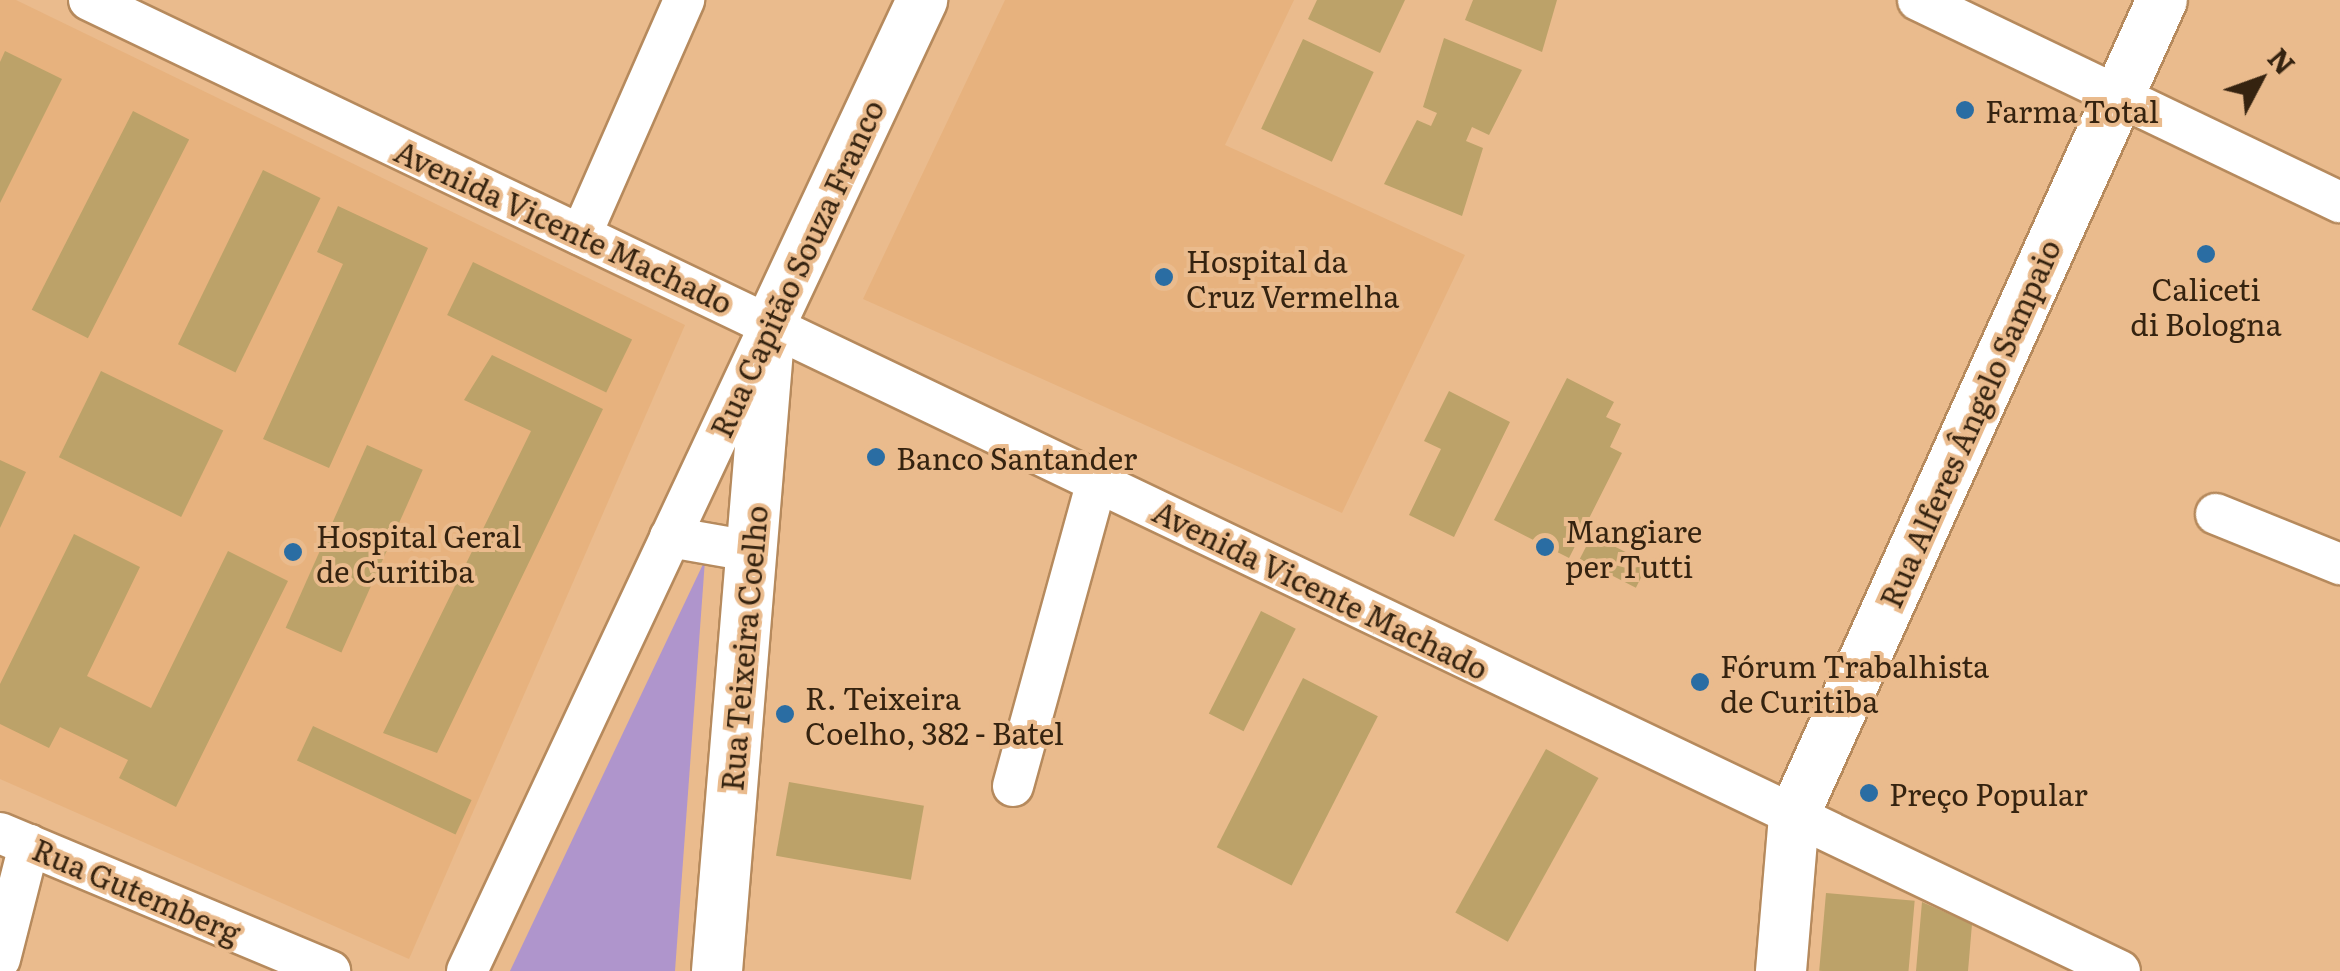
<!DOCTYPE html>
<meta charset="utf-8">
<style>
body{margin:0}
#map{position:relative;width:2340px;height:971px;overflow:hidden;background:#eabb8d;font-family:Literata,serif}
div>[style]{position:absolute}
.built>*{inset:0;background:#e7b27e}
.green>*{inset:0;background:#af95cc}
.building>*{inset:0;background:#bca269;transform-origin:0 0}
.roads{filter:drop-shadow(2px 0 #b68a5d) drop-shadow(-2px 0 #b68a5d) drop-shadow(0 2px #b68a5d) drop-shadow(0 -2px #b68a5d)}
.minor>*{height:40px;margin:-20px;padding:0 20px;transform-origin:20px;border-radius:20px;background:#fff}
.major>*{height:50px;margin:-25px;padding:0 25px;transform-origin:25px;border-radius:25px;background:#fff}
.dots>*{width:28px;height:28px;translate:-50% -50%;box-sizing:border-box;border:5px solid #eabb8d;border-radius:50%}
span{translate:-50% -50%;white-space:nowrap;text-align:center;line-height:1.15;-webkit-text-stroke:8px #eabb8d;paint-order:stroke}
.poi-label{font-size:30px;color:#352310}
.left{translate:0 -50%;text-align:left}
.street-label{font-size:30px;color:#352310}
.north{position:absolute;left:2210px;top:30px;width:100px;height:100px;-webkit-text-stroke:8px #eabb8d;paint-order:stroke;rotate:49deg;font-size:28px;font-weight:700;line-height:40px;text-align:center;color:#352310}
.north::after{content:'';display:block;margin:auto;width:35px;height:45px;background:#352310;clip-path:polygon(50% 0,100% 100%,50% 72%,0 100%)}
</style>
<div id="map">
<div class="built">
<div style="clip-path:polygon(0 0,16px 0,685px 325px,409px 959px,0 779px)"></div>
<div style="clip-path:polygon(1005px 0,1294px 0,1225px 145px,1465px 255px,1342px 513px,863px 299px)"></div>
</div>
<div class="green">
<div style="clip-path:polygon(705px 560px,675px 971px,510px 971px)"></div>
</div>
<div class="building">
<div style="clip-path:polygon(1317px 0,1405px 0,1380px 53px,1308px 19px)"></div>
<div style="clip-path:polygon(1473px 0,1557px 0,1542px 52px,1465px 20px)"></div>
<div style="clip-path:polygon(1444px 38px,1522px 70px,1489px 135px,1472px 127px,1466px 141px,1483px 148px,1462px 216px,1384px 184px,1417px 120px,1431px 126px,1437px 113px,1423px 107px)"></div>
<div style="left:1303px;top:39px;width:78px;height:99px;rotate:25deg"></div>
<div style="clip-path:polygon(5px 51px,62px 79px,0 203px,0 62px)"></div>
<div style="left:133px;top:111px;width:63px;height:223px;rotate:27deg"></div>
<div style="left:263px;top:170px;width:64px;height:194px;rotate:26deg"></div>
<div style="clip-path:polygon(338px 206px,428px 248px,329px 468px,263px 439px,343px 264px,317px 252px)"></div>
<div style="left:473px;top:262px;width:177px;height:59px;rotate:26deg"></div>
<div style="clip-path:polygon(492px 355px,603px 409px,437px 753px,383px 733px,531px 431px,464px 400px)"></div>
<div style="left:101px;top:371px;width:136px;height:96px;rotate:26deg"></div>
<div style="clip-path:polygon(1567px 378px,1614px 402px,1606px 417px,1621px 424px,1610px 447px,1622px 453px,1569px 558px,1494px 520px)"></div>
<div style="clip-path:polygon(1449px 391px,1510px 422px,1454px 537px,1409px 515px,1441px 449px,1424px 441px)"></div>
<div style="left:367px;top:445px;width:61px;height:200px;rotate:24deg"></div>
<div style="clip-path:polygon(0 460px,26px 472px,0 528px)"></div>
<div style="clip-path:polygon(74px 534px,140px 567px,87px 676px,151px 708px,228px 551px,288px 581px,176px 807px,119px 778px,128px 760px,60px 727px,49px 748px,0 724px,0 684px)"></div>
<div style="left:1592px;top:535px;width:63px;height:27px;rotate:27deg"></div>
<div style="left:1261px;top:611px;width:39px;height:115px;rotate:27deg"></div>
<div style="left:1303px;top:678px;width:84px;height:190px;rotate:27deg"></div>
<div style="left:313px;top:726px;width:175px;height:38px;rotate:25deg"></div>
<div style="left:1546px;top:749px;width:60px;height:187px;rotate:29deg"></div>
<div style="left:789px;top:782px;width:137px;height:75px;rotate:10deg"></div>
<div style="left:1826px;top:893px;width:89px;height:78px;rotate:5deg"></div>
<div style="clip-path:polygon(1922px 902px,1972px 924px,1968px 971px,1916px 971px)"></div>
</div>
<div class="roads">
<div class="minor">
<div style="left:89px;top:0;width:2251px;rotate:25.55deg"></div>
<div style="left:1918px;top:0;width:468px;rotate:25.6deg"></div>
<div style="left:581px;top:235px;width:257px;rotate:-66.3deg"></div>
<div style="left:2216px;top:514px;width:134px;rotate:22deg"></div>
<div style="left:670px;top:537px;width:81px;rotate:9.9deg"></div>
<div style="left:1013px;top:786px;width:315px;rotate:-74.6deg"></div>
<div style="left:0;top:833px;width:358px;rotate:22.7deg"></div>
<div style="left:0;top:959px;width:118px;rotate:-75.7deg"></div>
<div style="left:467px;top:971px;width:695px;rotate:-64.87deg"></div>
</div>
<div class="major">
<div style="left:717px;top:971px;width:648px;rotate:-85.31deg"></div>
<div style="left:770px;top:325px;width:359px;rotate:-64.9deg"></div>
<div style="left:1781px;top:971px;width:157px;rotate:-85.2deg"></div>
<div style="left:1794px;top:815px;width:894px;rotate:-65.7deg"></div>
</div>
</div>
<div class="dots">
<div style="left:1965px;top:110px;background:#2a6da3"></div>
<div style="left:2206px;top:254px;background:#2a6da3"></div>
<div style="left:1164px;top:277px;background:#2a6da3"></div>
<div style="left:876px;top:457px;background:#2a6da3"></div>
<div style="left:1545px;top:547px;background:#2a6da3"></div>
<div style="left:293px;top:552px;background:#2a6da3"></div>
<div style="left:1700px;top:682px;background:#2a6da3"></div>
<div style="left:785px;top:714px;background:#2a6da3"></div>
<div style="left:1869px;top:793px;background:#2a6da3"></div>
</div>
<div class="poi-label">
<span class="left" style="left:1985px;top:110px">Farma Total</span>
<span class="left" style="left:1186px;top:277px">Hospital da<br>Cruz Vermelha</span>
<span style="left:2206px;top:305px">Caliceti<br>di Bologna</span>
<span class="left" style="left:896px;top:457px">Banco Santander</span>
<span class="left" style="left:1565px;top:547px">Mangiare<br>per Tutti</span>
<span class="left" style="left:316px;top:552px">Hospital Geral<br>de Curitiba</span>
<span class="left" style="left:1720px;top:682px">Fórum Trabalhista<br>de Curitiba</span>
<span class="left" style="left:805px;top:714px">R. Teixeira<br>Coelho, 382 - Batel</span>
<span class="left" style="left:1889px;top:793px">Preço Popular</span>
</div>
<div class="street-label">
<span style="left:564px;top:226px;rotate:25deg">Avenida Vicente Machado</span>
<span style="left:796px;top:268px;rotate:-65deg">Rua Capitão Souza Franco</span>
<span style="left:1969px;top:423px;rotate:-66deg">Rua Alferes Ângelo Sampaio</span>
<span style="left:1321px;top:589px;rotate:26deg">Avenida Vicente Machado</span>
<span style="left:743px;top:648px;rotate:-85deg">Rua Teixeira Coelho</span>
<span style="left:137px;top:890px;rotate:23deg">Rua Gutemberg</span>
</div>
<div class="north">N</div>
</div>
